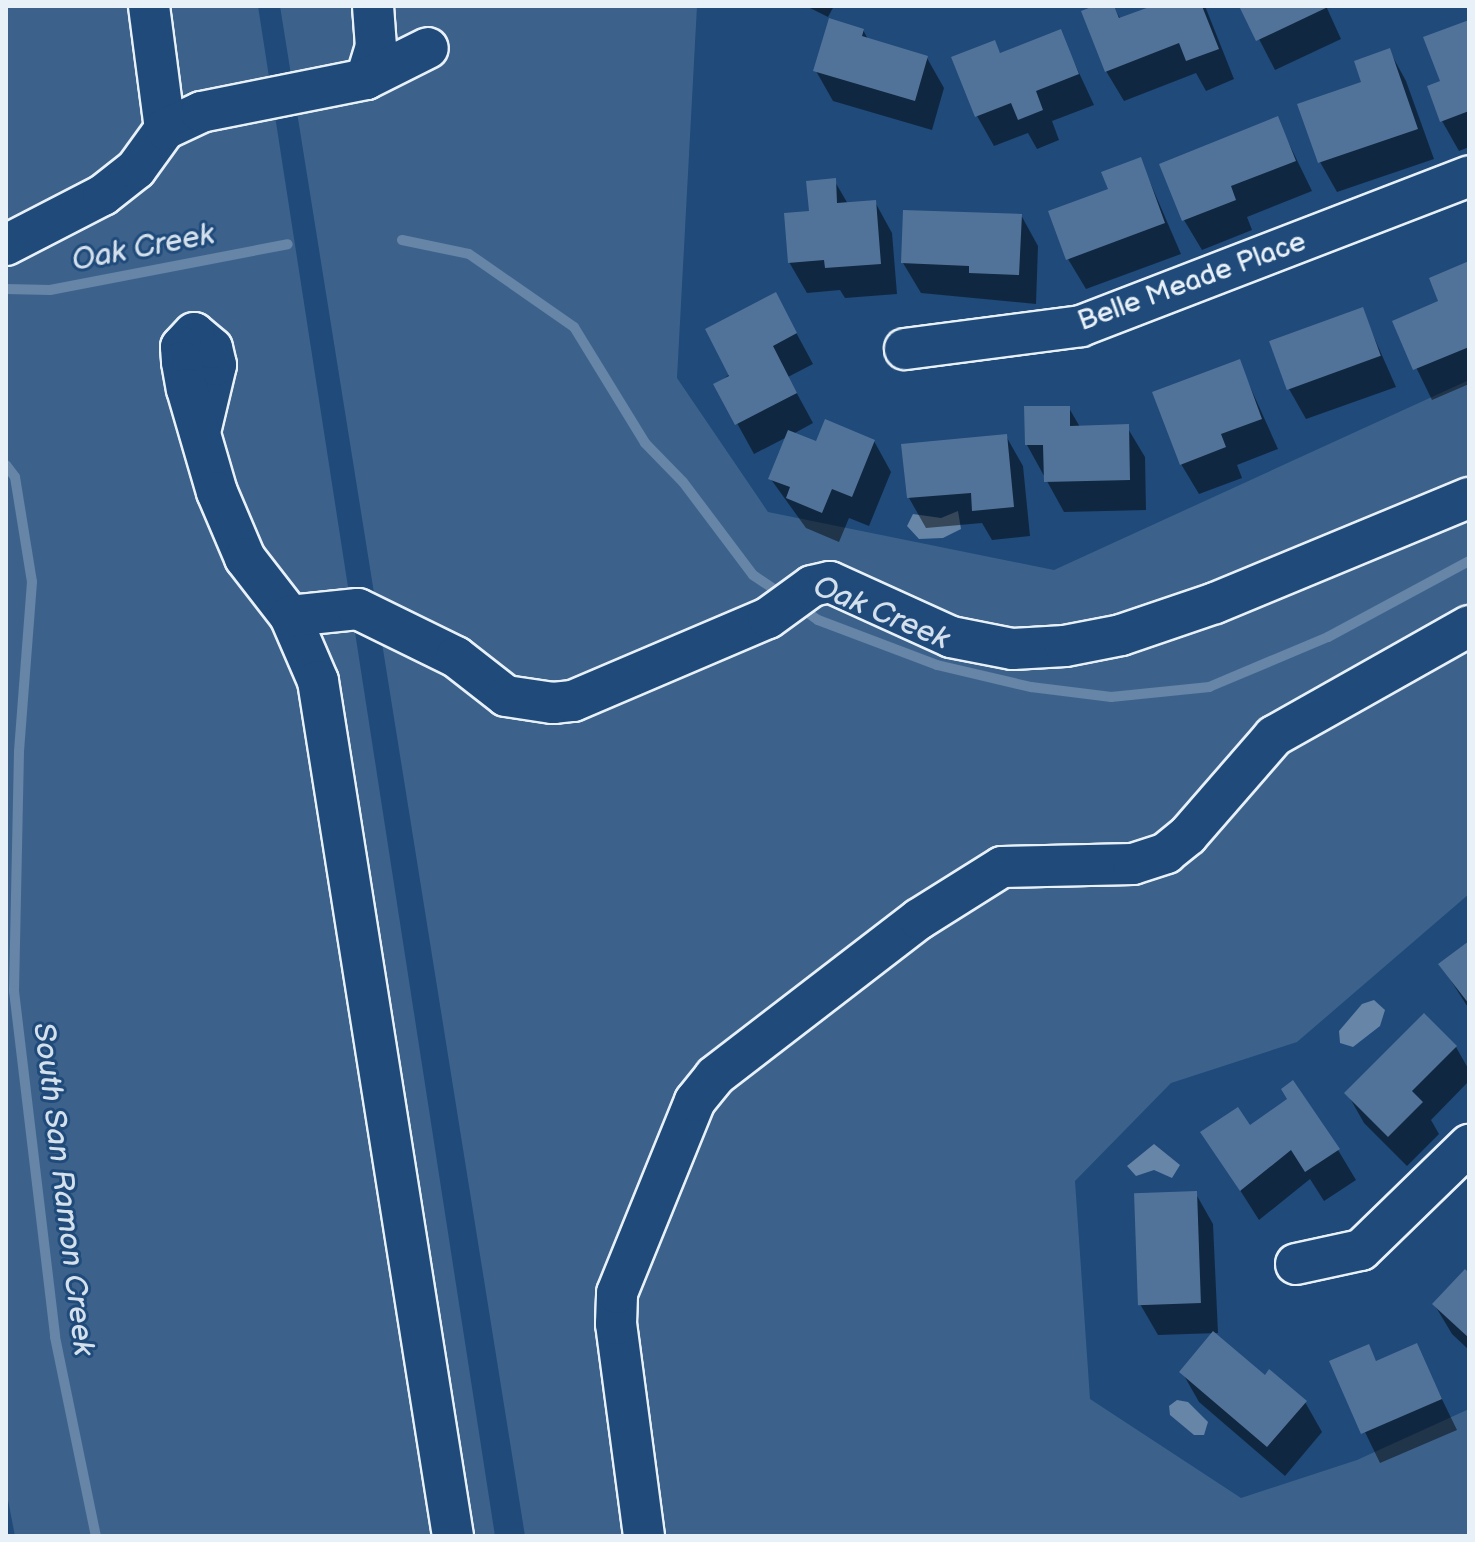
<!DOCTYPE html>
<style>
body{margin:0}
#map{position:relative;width:1475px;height:1542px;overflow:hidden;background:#1f4a7a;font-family:"Balsamiq Sans",sans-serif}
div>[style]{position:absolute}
.green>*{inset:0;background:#3c628c}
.water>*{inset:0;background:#6685a7}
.shadow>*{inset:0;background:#0007}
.stream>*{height:10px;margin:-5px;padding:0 5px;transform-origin:5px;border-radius:5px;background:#6685a7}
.building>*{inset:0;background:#517399;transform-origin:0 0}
.roads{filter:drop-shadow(2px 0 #e8f1f8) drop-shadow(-2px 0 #e8f1f8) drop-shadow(0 2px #e8f1f8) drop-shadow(0 -2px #e8f1f8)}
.minor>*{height:40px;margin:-20px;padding:0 20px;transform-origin:20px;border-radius:20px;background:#1f4a7a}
span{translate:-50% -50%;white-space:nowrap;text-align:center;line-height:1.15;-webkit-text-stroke:6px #1f4a7a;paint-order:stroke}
.street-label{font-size:28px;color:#e8f1f8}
.water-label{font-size:30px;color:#d4e1ec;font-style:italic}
.frame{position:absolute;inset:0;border:8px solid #e8f1f8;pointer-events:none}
</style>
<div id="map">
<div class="green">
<div style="clip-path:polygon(6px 6px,258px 6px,495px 1536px,15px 1536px,6px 1490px)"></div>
<div style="clip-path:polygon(280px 6px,697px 6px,677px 378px,768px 512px,1054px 570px,1469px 380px,1469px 894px,1297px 1042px,1171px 1083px,1075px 1181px,1090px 1399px,1241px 1498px,1357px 1460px,1469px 1409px,1469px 1536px,525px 1536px)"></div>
</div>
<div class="water">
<div style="clip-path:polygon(958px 511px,961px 529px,943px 538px,919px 539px,907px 526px,913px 514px,941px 518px)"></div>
<div style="clip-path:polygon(1374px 1000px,1385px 1010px,1380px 1026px,1353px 1047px,1340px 1043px,1339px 1031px,1362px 1004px)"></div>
<div style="clip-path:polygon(1154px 1144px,1180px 1165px,1172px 1178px,1154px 1170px,1136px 1176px,1127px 1166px)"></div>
<div style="clip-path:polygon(1177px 1400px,1188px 1402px,1208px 1422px,1204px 1435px,1194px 1435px,1170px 1415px,1169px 1406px)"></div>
</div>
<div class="shadow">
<div style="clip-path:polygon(806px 6px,834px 6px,828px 17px)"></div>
<div style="clip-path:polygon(1100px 6px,1113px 6px,1121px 20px,1152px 6px,1205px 6px,1234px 79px,1206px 91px,1196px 73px,1124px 101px,1106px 71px)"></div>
<div style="clip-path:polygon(1242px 6px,1326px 6px,1341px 39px,1275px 70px)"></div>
<div style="clip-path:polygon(1469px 23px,1469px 147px,1459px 151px,1442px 121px,1442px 82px)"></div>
<div style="clip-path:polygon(863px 30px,869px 41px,927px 58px,944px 88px,932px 130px,833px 101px,816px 71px)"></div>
<div style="clip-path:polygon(1060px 32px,1094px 105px,1052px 121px,1059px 140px,1037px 149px,1028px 133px,994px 146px,977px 116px,994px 42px,1001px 55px)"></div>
<div style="clip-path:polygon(1389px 50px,1406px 81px,1434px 159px,1337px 192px,1320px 162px,1363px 83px)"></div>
<div style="clip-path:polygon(1277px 119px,1312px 191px,1247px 217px,1252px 230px,1202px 250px,1184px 220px)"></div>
<div style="clip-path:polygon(1140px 159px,1181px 254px,1086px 289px,1068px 259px,1110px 190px)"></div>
<div style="clip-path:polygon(834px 180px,848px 204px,875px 202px,892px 233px,897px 294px,845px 298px,840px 290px,807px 293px,789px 262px,811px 213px)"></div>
<div style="clip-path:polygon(1021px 215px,1038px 246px,1036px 304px,921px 293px,903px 263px)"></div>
<div style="clip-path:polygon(1469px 264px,1469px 384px,1432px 400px,1394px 322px,1441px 302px)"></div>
<div style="clip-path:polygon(1362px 310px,1396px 387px,1306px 419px,1289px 389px)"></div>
<div style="clip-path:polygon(792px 325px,813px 364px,788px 377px,813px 423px,793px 434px,817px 444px,874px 441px,891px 472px,869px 526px,849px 518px,839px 542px,806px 528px,770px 478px,787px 437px,754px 454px,716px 385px)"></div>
<div style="clip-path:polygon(1239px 362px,1278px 449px,1237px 465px,1242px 478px,1199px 494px,1181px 464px)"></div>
<div style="clip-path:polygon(1069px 408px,1080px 427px,1127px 427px,1145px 457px,1146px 510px,1064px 512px,1027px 445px)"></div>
<div style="clip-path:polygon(1006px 436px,1023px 466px,1030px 536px,992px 540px,982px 523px,926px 528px,909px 498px)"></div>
<div style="clip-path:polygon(1469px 946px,1469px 1009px,1441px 965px)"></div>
<div style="clip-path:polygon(1456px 1047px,1469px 1070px,1469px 1081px,1431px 1120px,1439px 1134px,1407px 1166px,1364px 1123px,1347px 1093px)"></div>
<div style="clip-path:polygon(1249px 1127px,1338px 1150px,1356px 1180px,1324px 1201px,1310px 1179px,1259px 1220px,1203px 1132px)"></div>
<div style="clip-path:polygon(1196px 1194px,1213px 1224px,1218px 1333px,1158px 1335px,1140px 1304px)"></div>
<div style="clip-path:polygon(1469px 1276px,1469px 1350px,1452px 1334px,1434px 1304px)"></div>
<div style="clip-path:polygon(1368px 1346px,1377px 1363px,1416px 1346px,1457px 1430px,1380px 1463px,1331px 1362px)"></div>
<div style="clip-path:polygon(1182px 1372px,1265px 1377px,1305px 1402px,1322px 1432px,1285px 1476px,1199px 1402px)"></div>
</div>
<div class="stream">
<div style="left:402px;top:240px;width:68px;rotate:11.8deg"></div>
<div style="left:469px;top:254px;width:128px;rotate:34.8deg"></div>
<div style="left:574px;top:327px;width:136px;rotate:58.5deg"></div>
<div style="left:645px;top:443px;width:54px;rotate:45.7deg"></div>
<div style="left:683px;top:482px;width:116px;rotate:53deg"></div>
<div style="left:753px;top:575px;width:37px;rotate:34deg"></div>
<div style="left:6px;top:289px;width:44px;rotate:1.3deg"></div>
<div style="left:50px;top:290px;width:242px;rotate:-10.9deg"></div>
<div style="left:6px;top:465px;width:15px;rotate:53deg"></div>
<div style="left:15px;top:477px;width:106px;rotate:80.8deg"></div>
<div style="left:32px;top:582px;width:170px;rotate:94.4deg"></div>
<div style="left:19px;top:752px;width:239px;rotate:91.2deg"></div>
<div style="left:14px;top:991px;width:348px;rotate:83.2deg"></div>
<div style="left:55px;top:1337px;width:203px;rotate:78.4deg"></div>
<div style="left:800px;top:607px;width:22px;rotate:36deg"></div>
<div style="left:818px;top:620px;width:127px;rotate:20.7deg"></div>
<div style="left:937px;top:665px;width:97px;rotate:13.2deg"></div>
<div style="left:1031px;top:687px;width:81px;rotate:7.1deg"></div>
<div style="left:1111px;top:697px;width:99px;rotate:-5.8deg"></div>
<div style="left:1209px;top:687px;width:129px;rotate:-22.8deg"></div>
<div style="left:1328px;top:637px;width:160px;rotate:-28.3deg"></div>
</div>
<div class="building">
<div style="clip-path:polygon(1094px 6px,1114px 6px,1119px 18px,1152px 6px,1202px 6px,1219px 49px,1186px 61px,1179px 43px,1105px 72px,1081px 11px)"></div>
<div style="clip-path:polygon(1239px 6px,1330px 6px,1256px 41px)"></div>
<div style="clip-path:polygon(829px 18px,864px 29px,862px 36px,928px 56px,915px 101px,813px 71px)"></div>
<div style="clip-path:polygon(1469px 20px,1469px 111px,1440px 122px,1427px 86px,1440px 81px,1423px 37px)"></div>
<div style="clip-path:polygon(1061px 29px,1079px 74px,1036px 91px,1043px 110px,1018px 120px,1011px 103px,975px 117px,951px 57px,995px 40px,1000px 53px)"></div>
<div style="clip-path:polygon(1390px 48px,1418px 129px,1318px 163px,1297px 104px,1361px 82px,1354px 61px)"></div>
<div style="clip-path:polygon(1278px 116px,1296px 161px,1231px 186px,1236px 200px,1182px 221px,1159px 164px)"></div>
<div style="clip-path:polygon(1141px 157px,1165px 223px,1066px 260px,1048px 211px,1108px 189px,1101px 172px)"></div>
<div style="clip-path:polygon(836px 178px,837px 203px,876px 200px,881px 264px,825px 268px,824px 260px,788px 263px,784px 213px,809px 211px,806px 181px)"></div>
<div style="clip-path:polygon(903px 210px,1022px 214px,1019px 275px,969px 273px,969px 266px,901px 263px)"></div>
<div style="clip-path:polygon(1469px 261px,1469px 347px,1413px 370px,1392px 321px,1438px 301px,1429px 278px)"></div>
<div style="clip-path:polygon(776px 292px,797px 333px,773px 346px,797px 393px,735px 425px,713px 384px,729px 376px,705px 329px)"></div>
<div style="left:1363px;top:307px;width:52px;height:100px;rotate:70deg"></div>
<div style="clip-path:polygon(1240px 359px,1262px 419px,1221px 434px,1226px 447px,1180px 465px,1152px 392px)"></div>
<div style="clip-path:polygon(1024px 406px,1070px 406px,1070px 426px,1129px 424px,1130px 480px,1044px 482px,1043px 445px,1025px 445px)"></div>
<div style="clip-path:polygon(825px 419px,875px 440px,852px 497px,832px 489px,822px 513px,786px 498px,790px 487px,768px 479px,788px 430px,816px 441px)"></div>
<div style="clip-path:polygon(1007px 434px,1014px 507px,972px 511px,971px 493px,907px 498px,901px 444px)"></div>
<div style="clip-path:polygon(1469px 941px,1469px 1004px,1438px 964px)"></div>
<div style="clip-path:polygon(1424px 1013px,1457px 1046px,1412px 1091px,1423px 1102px,1388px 1137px,1344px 1093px)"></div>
<div style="clip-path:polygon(1293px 1080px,1340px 1149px,1305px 1172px,1291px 1150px,1240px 1191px,1200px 1132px,1238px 1107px,1250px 1125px,1287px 1099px,1281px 1089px)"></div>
<div style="left:1197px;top:1191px;width:112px;height:63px;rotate:88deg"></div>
<div style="clip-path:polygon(1465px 1269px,1469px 1273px,1469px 1338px,1432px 1304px)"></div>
<div style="clip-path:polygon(1213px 1331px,1265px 1375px,1269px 1369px,1307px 1401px,1267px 1447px,1179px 1372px)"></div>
<div style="clip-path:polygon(1417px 1343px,1442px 1399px,1361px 1434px,1329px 1361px,1369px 1344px,1376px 1361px)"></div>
</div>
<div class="roads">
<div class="minor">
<div style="left:149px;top:6px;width:124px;rotate:82.6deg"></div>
<div style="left:366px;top:79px;width:34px;rotate:-73deg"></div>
<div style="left:376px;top:47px;width:41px;rotate:-94.2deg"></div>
<div style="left:6px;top:245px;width:109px;rotate:-27.3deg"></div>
<div style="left:103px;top:195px;width:42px;rotate:-38.2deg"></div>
<div style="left:136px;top:169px;width:49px;rotate:-54.1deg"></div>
<div style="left:165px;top:129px;width:40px;rotate:-25deg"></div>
<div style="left:201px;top:112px;width:168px;rotate:-11.3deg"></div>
<div style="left:366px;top:79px;width:69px;rotate:-26.6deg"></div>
<div style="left:905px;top:349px;width:177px;rotate:-7.4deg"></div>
<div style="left:1081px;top:326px;width:416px;rotate:-21.1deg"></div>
<div style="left:200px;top:432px;width:69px;rotate:-76.6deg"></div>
<div style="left:216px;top:365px;width:17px;rotate:-103deg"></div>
<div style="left:212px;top:348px;width:23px;rotate:-140deg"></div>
<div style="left:194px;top:333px;width:19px;rotate:133deg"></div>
<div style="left:181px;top:347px;width:15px;rotate:86deg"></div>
<div style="left:182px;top:362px;width:27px;rotate:80deg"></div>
<div style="left:187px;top:389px;width:107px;rotate:73.8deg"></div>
<div style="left:217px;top:492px;width:72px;rotate:67deg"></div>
<div style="left:245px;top:558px;width:73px;rotate:52.2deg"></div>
<div style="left:290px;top:616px;width:71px;rotate:66.7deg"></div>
<div style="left:318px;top:681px;width:866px;rotate:81.03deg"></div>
<div style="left:290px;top:616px;width:68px;rotate:-5.9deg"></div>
<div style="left:358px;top:609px;width:109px;rotate:26.1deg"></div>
<div style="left:456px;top:657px;width:63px;rotate:38deg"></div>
<div style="left:506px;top:696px;width:48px;rotate:8.5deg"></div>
<div style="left:553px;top:703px;width:20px;rotate:-6deg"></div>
<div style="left:573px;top:701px;width:212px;rotate:-23.1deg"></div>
<div style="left:768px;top:618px;width:54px;rotate:-36deg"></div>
<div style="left:812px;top:586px;width:18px;rotate:-13deg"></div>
<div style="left:830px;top:582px;width:133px;rotate:24.4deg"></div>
<div style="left:951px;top:637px;width:63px;rotate:11deg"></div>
<div style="left:1013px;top:649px;width:52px;rotate:-3.3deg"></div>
<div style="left:1065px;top:646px;width:57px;rotate:-11.1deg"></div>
<div style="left:1121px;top:635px;width:99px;rotate:-18.8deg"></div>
<div style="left:1215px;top:603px;width:275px;rotate:-22.5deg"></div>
<div style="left:1296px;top:1264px;width:66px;rotate:-12.2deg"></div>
<div style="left:1361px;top:1250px;width:151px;rotate:-44.2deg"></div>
<div style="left:644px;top:1536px;width:214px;rotate:-97.5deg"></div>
<div style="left:616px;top:1324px;width:31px;rotate:-88deg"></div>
<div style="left:617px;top:1293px;width:207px;rotate:-67.9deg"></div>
<div style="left:695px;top:1101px;width:32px;rotate:-51deg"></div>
<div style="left:715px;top:1076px;width:257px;rotate:-37.6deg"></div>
<div style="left:919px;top:919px;width:98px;rotate:-32.1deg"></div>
<div style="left:1002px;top:867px;width:131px;rotate:-1.3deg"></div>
<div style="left:1133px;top:864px;width:35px;rotate:-18deg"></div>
<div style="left:1166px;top:853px;width:28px;rotate:-39deg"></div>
<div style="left:1188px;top:835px;width:131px;rotate:-49deg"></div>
<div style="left:1274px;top:736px;width:224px;rotate:-29.4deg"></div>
</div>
</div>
<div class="street-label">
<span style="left:1192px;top:282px;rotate:-20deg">Belle Meade Place</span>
</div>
<div class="water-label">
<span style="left:143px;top:248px;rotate:-11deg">Oak Creek</span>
<span style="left:881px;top:613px;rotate:23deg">Oak Creek</span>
<span style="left:63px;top:1189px;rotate:83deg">South San Ramon Creek</span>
</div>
<div class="frame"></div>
</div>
